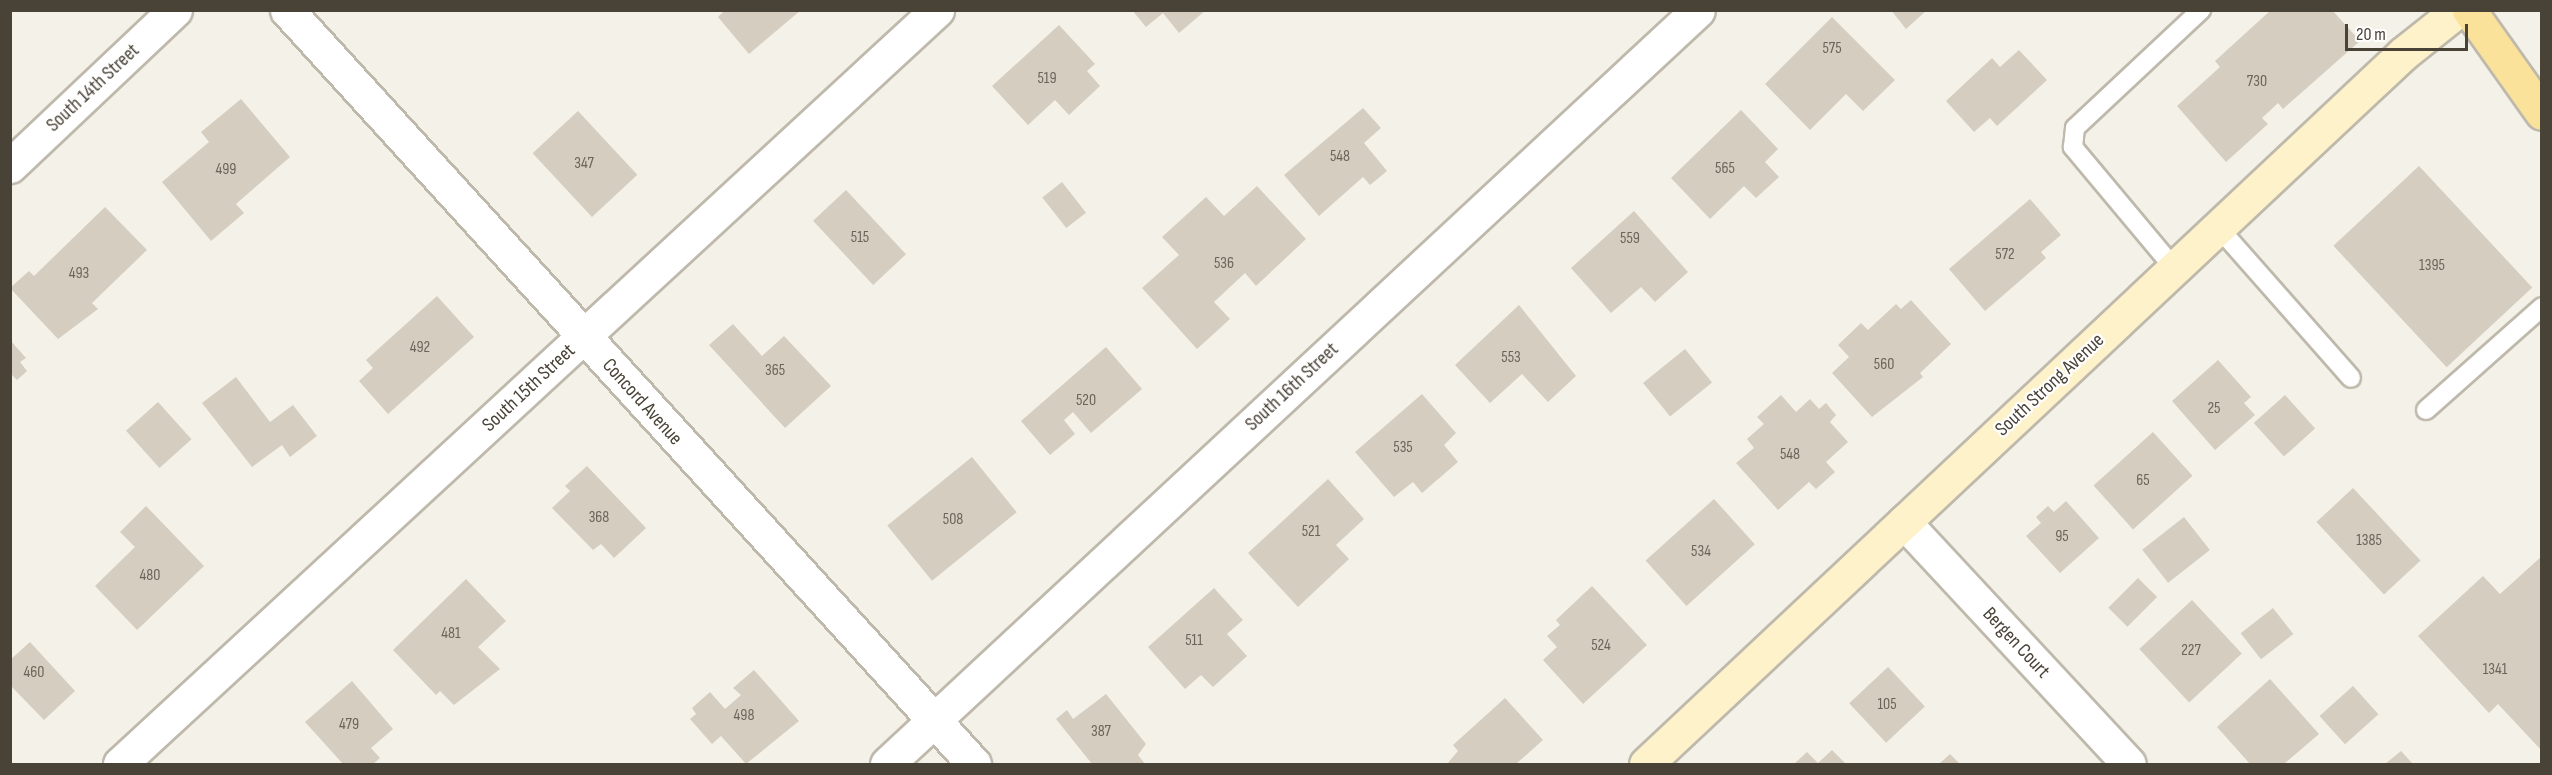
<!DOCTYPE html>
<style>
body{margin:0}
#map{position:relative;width:2552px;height:775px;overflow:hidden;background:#f4f1e9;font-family:"Sofia Sans Condensed",sans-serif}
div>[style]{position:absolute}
.building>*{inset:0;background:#d5cdbf;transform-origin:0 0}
.roads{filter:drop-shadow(2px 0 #bfb9ac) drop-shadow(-2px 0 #bfb9ac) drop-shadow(0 2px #bfb9ac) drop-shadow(0 -2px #bfb9ac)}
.lane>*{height:18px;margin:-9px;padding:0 9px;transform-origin:9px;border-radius:9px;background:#fff}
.street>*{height:33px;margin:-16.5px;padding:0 16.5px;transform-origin:16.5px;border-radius:16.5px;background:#fff}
.secondary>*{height:33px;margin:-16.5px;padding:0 16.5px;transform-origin:16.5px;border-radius:16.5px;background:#fdf2ca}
.primary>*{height:33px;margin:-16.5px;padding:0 16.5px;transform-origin:16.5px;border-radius:16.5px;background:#fbe29b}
span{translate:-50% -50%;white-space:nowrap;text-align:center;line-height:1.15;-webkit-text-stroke:4.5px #fff;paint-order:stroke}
.number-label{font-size:16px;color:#6b6559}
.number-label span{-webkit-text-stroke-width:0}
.street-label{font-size:20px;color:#484237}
.frame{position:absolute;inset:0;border:12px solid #484237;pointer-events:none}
.scale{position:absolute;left:2345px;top:24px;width:123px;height:27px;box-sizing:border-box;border:3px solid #484237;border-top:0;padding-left:8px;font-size:18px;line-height:21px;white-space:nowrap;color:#484237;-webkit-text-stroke:4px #fff;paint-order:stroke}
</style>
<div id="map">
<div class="building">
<div style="clip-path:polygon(725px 10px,801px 10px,749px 54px,718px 17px)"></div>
<div style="clip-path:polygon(1132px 10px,1206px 10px,1179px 33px,1163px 13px,1146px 27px)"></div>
<div style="clip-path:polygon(1891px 10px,1927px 10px,1906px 29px)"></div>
<div style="clip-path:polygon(2271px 10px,2332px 10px,2360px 41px,2283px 109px,2278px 103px,2262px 118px,2268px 124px,2226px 162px,2177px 106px,2220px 67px,2215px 61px)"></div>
<div style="clip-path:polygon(1832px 17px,1895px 80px,1863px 111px,1846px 94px,1810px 130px,1765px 84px)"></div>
<div style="clip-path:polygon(1059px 25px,1095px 64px,1087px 71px,1100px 86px,1069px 115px,1055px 100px,1028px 125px,992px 86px)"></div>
<div style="clip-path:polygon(2019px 50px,2047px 80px,1997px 126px,1990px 118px,1974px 132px,1946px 101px,1992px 58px,2000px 67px)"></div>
<div style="clip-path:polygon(241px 99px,290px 157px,236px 204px,244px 213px,211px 241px,162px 182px,209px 142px,201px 132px)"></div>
<div style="clip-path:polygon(1363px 108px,1381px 128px,1364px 143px,1387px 171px,1370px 185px,1363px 177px,1319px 216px,1284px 175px)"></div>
<div style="clip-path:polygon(1741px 110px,1778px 149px,1765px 162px,1779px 177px,1756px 198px,1744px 186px,1710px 219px,1671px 178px)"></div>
<div style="left:578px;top:111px;width:87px;height:62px;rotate:47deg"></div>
<div style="left:2419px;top:166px;width:166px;height:117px;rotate:47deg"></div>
<div style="left:1062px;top:182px;width:39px;height:25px;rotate:52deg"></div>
<div style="clip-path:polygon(1257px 186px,1306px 239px,1256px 286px,1245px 273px,1214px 302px,1230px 319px,1197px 349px,1142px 288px,1179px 255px,1162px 237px,1206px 197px,1224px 216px)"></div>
<div style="left:846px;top:190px;width:88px;height:45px;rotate:47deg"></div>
<div style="clip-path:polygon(2030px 199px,2061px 235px,2041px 252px,2046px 258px,1985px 311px,1949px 269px)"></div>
<div style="clip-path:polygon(105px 207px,147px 250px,92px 303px,98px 309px,58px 339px,10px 288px,29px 271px,34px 276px)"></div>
<div style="clip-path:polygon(1634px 211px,1688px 272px,1655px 302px,1641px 287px,1611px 313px,1571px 268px)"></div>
<div style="clip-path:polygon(437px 296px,474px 337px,388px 414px,359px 381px,373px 368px,366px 360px)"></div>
<div style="clip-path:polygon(1911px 300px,1951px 344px,1920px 373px,1923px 377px,1872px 417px,1832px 373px,1849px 357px,1838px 345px,1861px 323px,1868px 330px,1896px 304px,1901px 309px)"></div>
<div style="clip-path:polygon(1519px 305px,1576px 376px,1548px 402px,1522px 374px,1490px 403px,1455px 365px)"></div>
<div style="clip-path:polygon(733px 324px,762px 356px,784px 336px,831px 386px,785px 428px,709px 345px)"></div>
<div style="clip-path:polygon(10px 340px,26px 358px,20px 362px,27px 371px,17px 380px,10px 373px)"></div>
<div style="clip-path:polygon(1106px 347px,1142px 389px,1091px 433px,1073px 412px,1064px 420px,1075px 434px,1050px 455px,1021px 421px)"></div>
<div style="left:1685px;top:349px;width:43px;height:54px;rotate:51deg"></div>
<div style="clip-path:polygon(2218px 360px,2251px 397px,2244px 403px,2255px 415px,2215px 450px,2172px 401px)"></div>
<div style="clip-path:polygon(236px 377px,270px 422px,293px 405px,317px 436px,290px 457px,282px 445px,252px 467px,202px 403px)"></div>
<div style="clip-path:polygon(1422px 394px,1456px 433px,1444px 445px,1458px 462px,1422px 493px,1413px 482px,1394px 497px,1355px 452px)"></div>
<div style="clip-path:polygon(1781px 395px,1796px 412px,1810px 399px,1819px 409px,1826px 403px,1836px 415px,1830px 422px,1848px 442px,1826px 462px,1835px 472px,1816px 489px,1809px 482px,1778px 510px,1736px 463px,1754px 448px,1747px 439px,1764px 424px,1757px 417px)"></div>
<div style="left:2285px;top:395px;width:45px;height:42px;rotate:48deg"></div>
<div style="left:158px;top:402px;width:50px;height:43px;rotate:48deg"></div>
<div style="left:2153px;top:432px;width:59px;height:80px;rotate:48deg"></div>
<div style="left:972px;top:457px;width:71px;height:109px;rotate:51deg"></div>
<div style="clip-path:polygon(587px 466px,646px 528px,614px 558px,601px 544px,593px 550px,552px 508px,570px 491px,565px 486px)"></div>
<div style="clip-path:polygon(1328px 479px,1364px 519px,1336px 545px,1349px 559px,1298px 607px,1248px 553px)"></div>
<div style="left:2353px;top:488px;width:99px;height:50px;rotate:47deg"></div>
<div style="left:1714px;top:499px;width:61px;height:92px;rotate:48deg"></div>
<div style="clip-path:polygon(2066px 501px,2099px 538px,2060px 573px,2026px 536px,2041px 523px,2036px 517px,2048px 506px,2054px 512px)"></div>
<div style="clip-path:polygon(146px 506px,204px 566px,137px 630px,95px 586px,135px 547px,120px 532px)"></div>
<div style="left:2184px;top:517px;width:42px;height:53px;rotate:52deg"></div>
<div style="clip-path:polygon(2542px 556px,2542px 751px,2498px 704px,2489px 713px,2418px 636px,2483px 576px,2500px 594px)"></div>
<div style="left:2138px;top:578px;width:27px;height:42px;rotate:45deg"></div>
<div style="clip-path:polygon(466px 579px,506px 621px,478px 647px,500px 669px,454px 705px,440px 691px,436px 695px,393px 650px)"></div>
<div style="clip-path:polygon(1592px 586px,1647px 645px,1583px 704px,1543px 660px,1557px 647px,1547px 636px,1560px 625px,1556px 620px)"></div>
<div style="clip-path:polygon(1214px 588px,1243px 620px,1227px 634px,1247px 656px,1213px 687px,1201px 675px,1185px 689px,1148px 647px)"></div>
<div style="left:2192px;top:600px;width:73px;height:72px;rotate:47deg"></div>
<div style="left:2273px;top:608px;width:33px;height:41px;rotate:52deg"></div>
<div style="clip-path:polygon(30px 642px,75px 691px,44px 720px,10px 685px,10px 660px)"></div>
<div style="left:1888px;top:667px;width:54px;height:53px;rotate:47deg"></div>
<div style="clip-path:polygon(754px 670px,799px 721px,746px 764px,721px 736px,712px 744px,690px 719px,696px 714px,692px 708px,710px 692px,725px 709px,741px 695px,733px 688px)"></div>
<div style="clip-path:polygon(2270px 679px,2319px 734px,2284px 764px,2250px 764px,2217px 727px)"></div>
<div style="clip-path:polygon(352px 681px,393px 729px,371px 748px,380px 758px,373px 764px,343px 764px,305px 722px)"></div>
<div style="left:2353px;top:686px;width:38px;height:45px;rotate:48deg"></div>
<div style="clip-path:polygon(1106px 694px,1146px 744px,1138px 755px,1145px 764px,1092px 764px,1056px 719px,1067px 710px,1073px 719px)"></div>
<div style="clip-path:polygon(1505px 698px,1543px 740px,1516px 764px,1447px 764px,1458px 751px,1453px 745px)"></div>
<div style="clip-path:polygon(1832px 750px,1846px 764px,1794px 764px,1807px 752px,1818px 763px)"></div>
<div style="clip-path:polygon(2401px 751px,2413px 764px,2385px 764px)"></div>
<div style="clip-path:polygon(1950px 754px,1960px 764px,1939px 764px)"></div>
</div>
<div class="roads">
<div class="lane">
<div style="left:2218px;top:227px;width:201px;rotate:48.6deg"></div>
<div style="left:2174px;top:268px;width:158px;rotate:-129.9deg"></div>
<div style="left:2073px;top:147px;width:19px;rotate:-84deg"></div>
<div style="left:2075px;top:128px;width:173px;rotate:-43.1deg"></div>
<div style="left:2426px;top:410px;width:155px;rotate:-41.6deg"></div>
</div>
<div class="street">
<div style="left:287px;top:10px;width:1020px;rotate:47.66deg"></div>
<div style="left:10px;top:166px;width:227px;rotate:-43.4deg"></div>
<div style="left:1904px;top:522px;width:330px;rotate:47.1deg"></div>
<div style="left:120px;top:764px;width:1112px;rotate:-42.7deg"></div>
<div style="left:887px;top:764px;width:1107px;rotate:-42.91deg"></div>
</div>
<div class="secondary">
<div style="left:1646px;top:764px;width:1039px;rotate:-43.17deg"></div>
<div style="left:2404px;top:53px;width:69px;rotate:-38.5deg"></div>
</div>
<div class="primary">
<div style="left:2469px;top:10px;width:126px;rotate:54.7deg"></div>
</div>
</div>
<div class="number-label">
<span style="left:1832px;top:49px">575</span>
<span style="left:1047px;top:79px">519</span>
<span style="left:2257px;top:82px">730</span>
<span style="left:1340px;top:157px">548</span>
<span style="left:584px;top:164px">347</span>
<span style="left:1725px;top:169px">565</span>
<span style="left:226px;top:170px">499</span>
<span style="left:860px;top:238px">515</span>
<span style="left:1630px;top:239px">559</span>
<span style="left:2005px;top:255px">572</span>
<span style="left:1224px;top:264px">536</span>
<span style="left:2432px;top:266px">1395</span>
<span style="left:79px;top:274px">493</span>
<span style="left:420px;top:348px">492</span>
<span style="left:1511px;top:358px">553</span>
<span style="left:1884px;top:365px">560</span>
<span style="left:775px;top:371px">365</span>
<span style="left:1086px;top:401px">520</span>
<span style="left:2214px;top:409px">25</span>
<span style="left:1403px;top:448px">535</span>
<span style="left:1790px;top:455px">548</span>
<span style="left:2143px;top:481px">65</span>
<span style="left:599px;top:518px">368</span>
<span style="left:953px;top:520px">508</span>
<span style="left:1311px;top:532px">521</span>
<span style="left:2062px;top:537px">95</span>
<span style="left:2369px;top:541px">1385</span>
<span style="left:1701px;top:552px">534</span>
<span style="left:150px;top:576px">480</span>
<span style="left:451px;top:634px">481</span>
<span style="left:1194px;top:641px">511</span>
<span style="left:1601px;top:646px">524</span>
<span style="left:2191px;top:651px">227</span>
<span style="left:2495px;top:670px">1341</span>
<span style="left:34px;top:673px">460</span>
<span style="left:1887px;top:705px">105</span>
<span style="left:744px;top:716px">498</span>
<span style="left:349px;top:725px">479</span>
<span style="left:1101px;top:732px">387</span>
</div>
<div class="street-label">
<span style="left:93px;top:88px;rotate:-43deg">South 14th Street</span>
<span style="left:2050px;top:385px;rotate:-43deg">South Strong Avenue</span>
<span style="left:1292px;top:387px;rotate:-43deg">South 16th Street</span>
<span style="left:529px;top:388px;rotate:-43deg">South 15th Street</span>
<span style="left:642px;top:402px;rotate:48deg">Concord Avenue</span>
<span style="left:2016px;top:643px;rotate:47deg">Bergen Court</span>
</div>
<div class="frame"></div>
<div class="scale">20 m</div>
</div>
